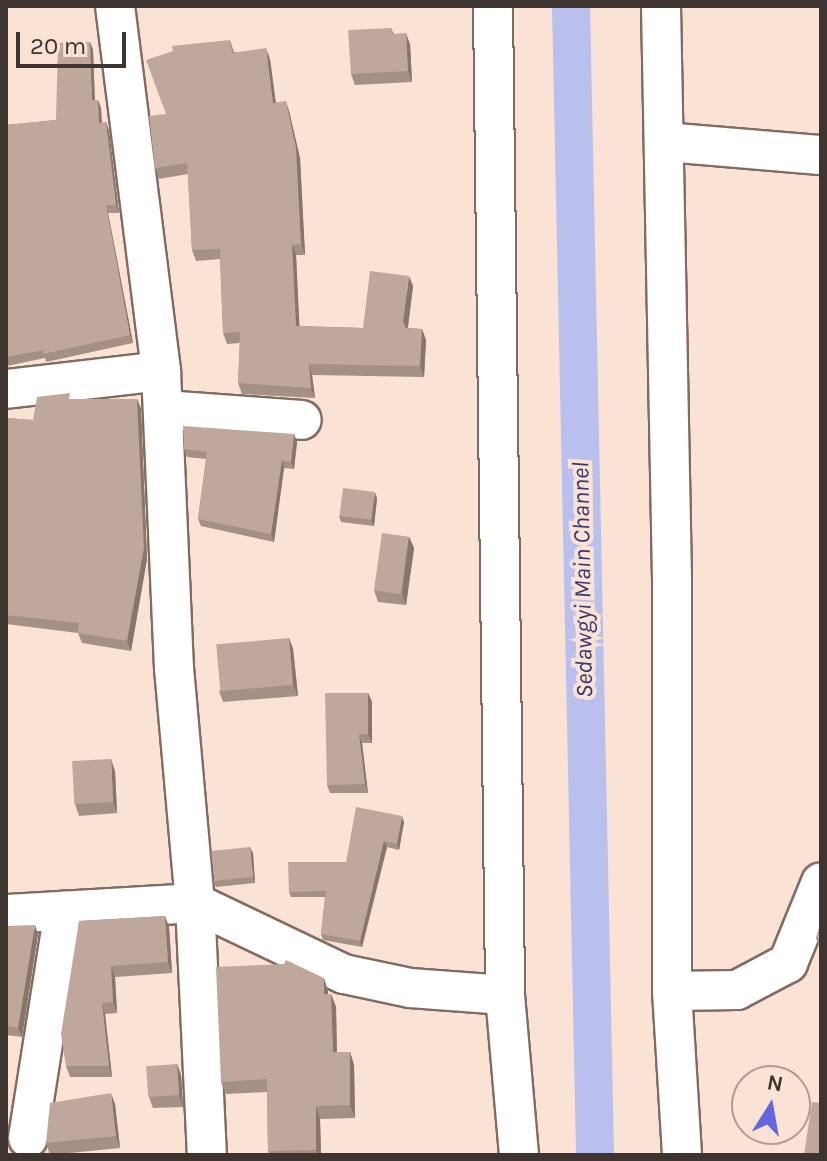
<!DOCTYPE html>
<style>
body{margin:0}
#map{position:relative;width:827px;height:1161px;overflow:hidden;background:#fae2d5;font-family:Karla,sans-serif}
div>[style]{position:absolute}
.canal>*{height:38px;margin:-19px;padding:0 19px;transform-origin:19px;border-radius:19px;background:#bac0ed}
.roads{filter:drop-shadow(2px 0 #826c61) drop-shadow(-2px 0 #826c61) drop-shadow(0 2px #826c61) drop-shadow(0 -2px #826c61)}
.minor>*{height:38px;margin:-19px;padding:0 19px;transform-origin:19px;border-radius:19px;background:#fff}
.wall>*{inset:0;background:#a49085}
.shaded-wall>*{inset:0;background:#86766c}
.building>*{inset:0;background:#bfa89b;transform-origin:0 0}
span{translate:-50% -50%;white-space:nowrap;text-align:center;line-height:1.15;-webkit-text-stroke:8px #fae2d5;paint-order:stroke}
.water-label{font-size:24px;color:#363a70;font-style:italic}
.frame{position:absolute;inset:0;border:8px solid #3f3530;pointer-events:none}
.north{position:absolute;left:731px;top:1065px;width:80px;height:80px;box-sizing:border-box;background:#fae2d5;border:2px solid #af9d93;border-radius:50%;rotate:11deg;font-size:22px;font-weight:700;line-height:32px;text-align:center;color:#3f3530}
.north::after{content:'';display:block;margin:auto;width:28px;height:36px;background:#6366de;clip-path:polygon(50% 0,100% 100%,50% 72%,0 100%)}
.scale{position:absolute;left:16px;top:32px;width:110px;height:36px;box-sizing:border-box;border:4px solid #3f3530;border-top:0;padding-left:10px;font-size:24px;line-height:28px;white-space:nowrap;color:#3f3530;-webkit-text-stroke:6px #fae2d5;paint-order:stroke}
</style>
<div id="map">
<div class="canal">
<div style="left:571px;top:6px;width:1149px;rotate:88.8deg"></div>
</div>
<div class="roads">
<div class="minor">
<div style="left:115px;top:6px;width:368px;rotate:82.8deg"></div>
<div style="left:161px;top:371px;width:297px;rotate:87.5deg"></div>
<div style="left:174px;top:668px;width:236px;rotate:84.9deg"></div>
<div style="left:195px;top:903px;width:252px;rotate:87.3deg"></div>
<div style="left:493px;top:6px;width:989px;rotate:89.3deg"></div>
<div style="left:505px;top:995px;width:161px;rotate:85deg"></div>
<div style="left:661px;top:6px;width:573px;rotate:88.9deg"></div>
<div style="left:672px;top:579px;width:412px;rotate:90deg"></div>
<div style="left:672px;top:991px;width:164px;rotate:86.5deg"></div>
<div style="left:665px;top:142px;width:157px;rotate:4.8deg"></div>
<div style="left:6px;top:389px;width:156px;rotate:-6.6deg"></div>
<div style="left:164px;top:410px;width:138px;rotate:4.1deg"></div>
<div style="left:6px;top:914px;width:189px;rotate:-3.3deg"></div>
<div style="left:195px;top:903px;width:165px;rotate:25.5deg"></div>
<div style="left:344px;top:974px;width:67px;rotate:12deg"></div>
<div style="left:410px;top:988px;width:95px;rotate:4.2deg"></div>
<div style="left:672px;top:991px;width:65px;rotate:-0.9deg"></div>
<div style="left:737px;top:990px;width:58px;rotate:-27.9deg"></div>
<div style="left:788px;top:963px;width:87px;rotate:-67.8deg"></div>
<div style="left:28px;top:1138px;width:230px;rotate:-81deg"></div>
</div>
</div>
<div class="wall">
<div style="clip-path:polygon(391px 28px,394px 34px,410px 44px,412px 82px,355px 85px,351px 74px)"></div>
<div style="clip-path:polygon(230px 40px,234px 52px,270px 59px,276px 103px,289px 111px,300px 158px,305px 255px,296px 255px,299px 326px,363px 328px,413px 286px,408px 328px,422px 329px,426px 340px,424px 377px,312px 375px,315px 398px,242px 394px,238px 383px,240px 343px,227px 344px,223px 333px,220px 259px,196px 261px,192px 250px,188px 174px,159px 179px,155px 168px,166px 114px)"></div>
<div style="clip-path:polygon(90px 42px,93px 50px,95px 100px,98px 100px,101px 108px,102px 123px,106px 122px,109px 131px,119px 213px,108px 213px,133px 343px,46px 362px,45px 358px,7px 366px,6px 362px,6px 125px,56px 120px)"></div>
<div style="clip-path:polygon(72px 399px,137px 399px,141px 409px,147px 559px,131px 651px,82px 643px,78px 633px,6px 624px,6px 418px,33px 420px)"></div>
<div style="clip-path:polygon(294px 434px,297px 442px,294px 469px,284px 468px,274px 542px,201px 526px,198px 519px,206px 459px,187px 457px,184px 449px)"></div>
<div style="clip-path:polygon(377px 498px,374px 526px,341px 522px,339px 516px)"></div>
<div style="clip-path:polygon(409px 537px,414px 548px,406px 605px,378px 602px,374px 590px)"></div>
<div style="clip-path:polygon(289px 638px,293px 649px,298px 696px,223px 702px,219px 691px)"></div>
<div style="clip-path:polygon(368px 693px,372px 702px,372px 743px,362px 743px,368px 793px,330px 793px,327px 785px)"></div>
<div style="clip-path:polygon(115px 771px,117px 813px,79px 816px,75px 804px)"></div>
<div style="clip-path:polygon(404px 822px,399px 850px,387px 847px,362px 947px,323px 940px,321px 934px,325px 897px,291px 897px,289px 892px,346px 862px)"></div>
<div style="clip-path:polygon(253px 853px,255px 883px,216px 887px,213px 881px)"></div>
<div style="clip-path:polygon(165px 916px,169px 927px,172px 973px,115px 977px,117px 1013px,105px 1014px,112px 1077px,70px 1077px,66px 1066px,79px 921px)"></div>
<div style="clip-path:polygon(821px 922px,821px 952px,816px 938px)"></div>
<div style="clip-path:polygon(6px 926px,38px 934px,22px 1037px,6px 1035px)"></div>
<div style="clip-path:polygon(324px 978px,328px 994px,331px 994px,336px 1007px,337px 1052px,350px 1052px,354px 1065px,355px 1118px,320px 1119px,321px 1155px,270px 1155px,268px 1151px,267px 1092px,226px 1094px,221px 1082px)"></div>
<div style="clip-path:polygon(177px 1064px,181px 1075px,183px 1107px,153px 1108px,149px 1097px)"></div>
<div style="clip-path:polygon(115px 1104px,120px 1148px,50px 1155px,46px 1143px)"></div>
</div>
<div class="shaded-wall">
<div style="clip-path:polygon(406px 33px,410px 44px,412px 82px,408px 71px)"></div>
<div style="clip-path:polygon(90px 42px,93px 50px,95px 108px,92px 100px)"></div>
<div style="clip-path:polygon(266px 48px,270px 59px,277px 114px,273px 103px)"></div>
<div style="clip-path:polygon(98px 100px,101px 108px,102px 131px,99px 123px)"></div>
<div style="clip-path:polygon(286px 101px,289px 111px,300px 158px,305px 255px,301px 244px)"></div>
<div style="clip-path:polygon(106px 122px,109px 131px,119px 213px,116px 205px)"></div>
<div style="clip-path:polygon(106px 205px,108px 213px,133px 343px,130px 335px)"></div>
<div style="clip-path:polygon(292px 245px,296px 255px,300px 336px,296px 326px)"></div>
<div style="clip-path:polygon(409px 276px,413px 286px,407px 332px,403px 322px)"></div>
<div style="clip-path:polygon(422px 329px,426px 340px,424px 377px,420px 366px)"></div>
<div style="clip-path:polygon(309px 364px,312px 375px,315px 398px,311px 388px)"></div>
<div style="clip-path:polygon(137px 399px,141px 409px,147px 559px,131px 651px,127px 641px)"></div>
<div style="clip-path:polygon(294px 434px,297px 442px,294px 469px,291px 462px)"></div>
<div style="clip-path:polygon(282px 460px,284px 468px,274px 542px,271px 534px)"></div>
<div style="clip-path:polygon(375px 492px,377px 498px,374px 526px,371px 520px)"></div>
<div style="clip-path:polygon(409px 537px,414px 548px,406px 605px,402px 594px)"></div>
<div style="clip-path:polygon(289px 638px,293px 649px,298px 696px,293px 685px)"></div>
<div style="clip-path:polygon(368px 693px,372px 702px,372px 743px,368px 734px)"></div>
<div style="clip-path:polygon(359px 734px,362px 743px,368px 793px,365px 784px)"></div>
<div style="clip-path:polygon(111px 759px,115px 771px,117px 813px,113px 802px)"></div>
<div style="clip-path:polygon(402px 816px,404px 822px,399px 850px,397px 844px)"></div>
<div style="clip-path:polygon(384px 841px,387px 847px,362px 947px,360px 941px)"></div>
<div style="clip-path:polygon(250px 847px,253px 853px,255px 883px,253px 877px)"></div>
<div style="clip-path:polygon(165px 916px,169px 927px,172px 973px,168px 962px)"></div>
<div style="clip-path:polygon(35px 925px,38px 934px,22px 1037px,18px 1028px)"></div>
<div style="clip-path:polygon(111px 966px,115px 977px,117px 1013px,113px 1002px)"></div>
<div style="clip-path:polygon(324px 978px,328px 991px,328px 1007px,324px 994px)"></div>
<div style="clip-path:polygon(331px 994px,336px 1007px,337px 1065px,333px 1052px)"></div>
<div style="clip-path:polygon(102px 1003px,105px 1014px,112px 1077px,109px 1066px)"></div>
<div style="clip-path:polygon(350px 1052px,354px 1065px,355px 1118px,350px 1105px)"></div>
<div style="clip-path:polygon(177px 1064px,181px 1075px,183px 1107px,179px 1095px)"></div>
<div style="clip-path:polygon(111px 1093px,115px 1104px,120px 1148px,116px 1136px)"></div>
<div style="clip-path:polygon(316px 1106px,320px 1119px,321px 1155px,318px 1155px,316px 1150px)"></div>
</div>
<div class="building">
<div style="clip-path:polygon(391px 28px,392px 34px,406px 33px,408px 71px,351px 74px,348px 30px)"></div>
<div style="clip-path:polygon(230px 40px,232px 53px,266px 48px,273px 103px,286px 101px,296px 148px,301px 244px,292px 245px,296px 326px,363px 328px,370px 271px,409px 276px,403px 322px,406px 328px,422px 329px,420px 366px,309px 364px,311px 388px,238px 383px,240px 332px,223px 333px,220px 249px,192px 250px,187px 163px,155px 168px,149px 116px,166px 114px,146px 60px,173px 51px,172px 46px)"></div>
<div style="clip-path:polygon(90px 42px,92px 100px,98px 100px,99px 123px,106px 122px,116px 205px,106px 205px,130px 335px,43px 354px,44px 350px,6px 357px,6px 125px,56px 120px,58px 43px)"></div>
<div style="clip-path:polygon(70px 393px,69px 399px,137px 399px,144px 548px,127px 641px,78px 633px,79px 623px,6px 615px,6px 418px,33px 420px,37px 397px)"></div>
<div style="clip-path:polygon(183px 426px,294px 434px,291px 462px,282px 460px,271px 534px,198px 519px,207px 452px,184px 449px)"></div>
<div style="left:343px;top:488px;width:32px;height:28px;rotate:7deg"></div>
<div style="left:382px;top:533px;width:27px;height:58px;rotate:8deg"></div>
<div style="left:289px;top:638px;width:47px;height:73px;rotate:85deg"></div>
<div style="clip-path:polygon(325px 693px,368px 693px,368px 734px,359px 734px,365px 784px,327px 785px)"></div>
<div style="left:111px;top:759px;width:43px;height:39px;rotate:87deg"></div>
<div style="clip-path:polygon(356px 807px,402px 816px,397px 844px,384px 841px,360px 941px,321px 934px,326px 891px,289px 892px,288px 862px,346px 862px)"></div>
<div style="left:250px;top:847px;width:30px;height:39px;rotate:84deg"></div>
<div style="clip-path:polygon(165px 916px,168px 962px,111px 966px,113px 1002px,102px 1003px,109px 1066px,66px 1066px,61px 1034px,79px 921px)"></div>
<div style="clip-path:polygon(821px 922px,821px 939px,816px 938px)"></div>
<div style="clip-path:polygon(35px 925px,18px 1028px,6px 1026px,6px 926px)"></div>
<div style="clip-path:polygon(286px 960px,324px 978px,324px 994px,331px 994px,333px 1052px,350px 1052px,350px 1105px,316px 1106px,316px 1150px,268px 1151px,267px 1079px,221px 1082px,216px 967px,284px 964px)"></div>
<div style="left:177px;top:1064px;width:31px;height:31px;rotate:86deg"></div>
<div style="clip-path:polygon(111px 1093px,116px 1136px,46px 1143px,50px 1103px)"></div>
<div style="clip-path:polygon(812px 1102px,821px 1103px,821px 1155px,804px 1155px)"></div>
</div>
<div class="water-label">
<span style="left:583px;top:580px;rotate:-91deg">Sedawgyi Main Channel</span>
</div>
<div class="frame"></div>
<div class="north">N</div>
<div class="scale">20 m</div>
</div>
